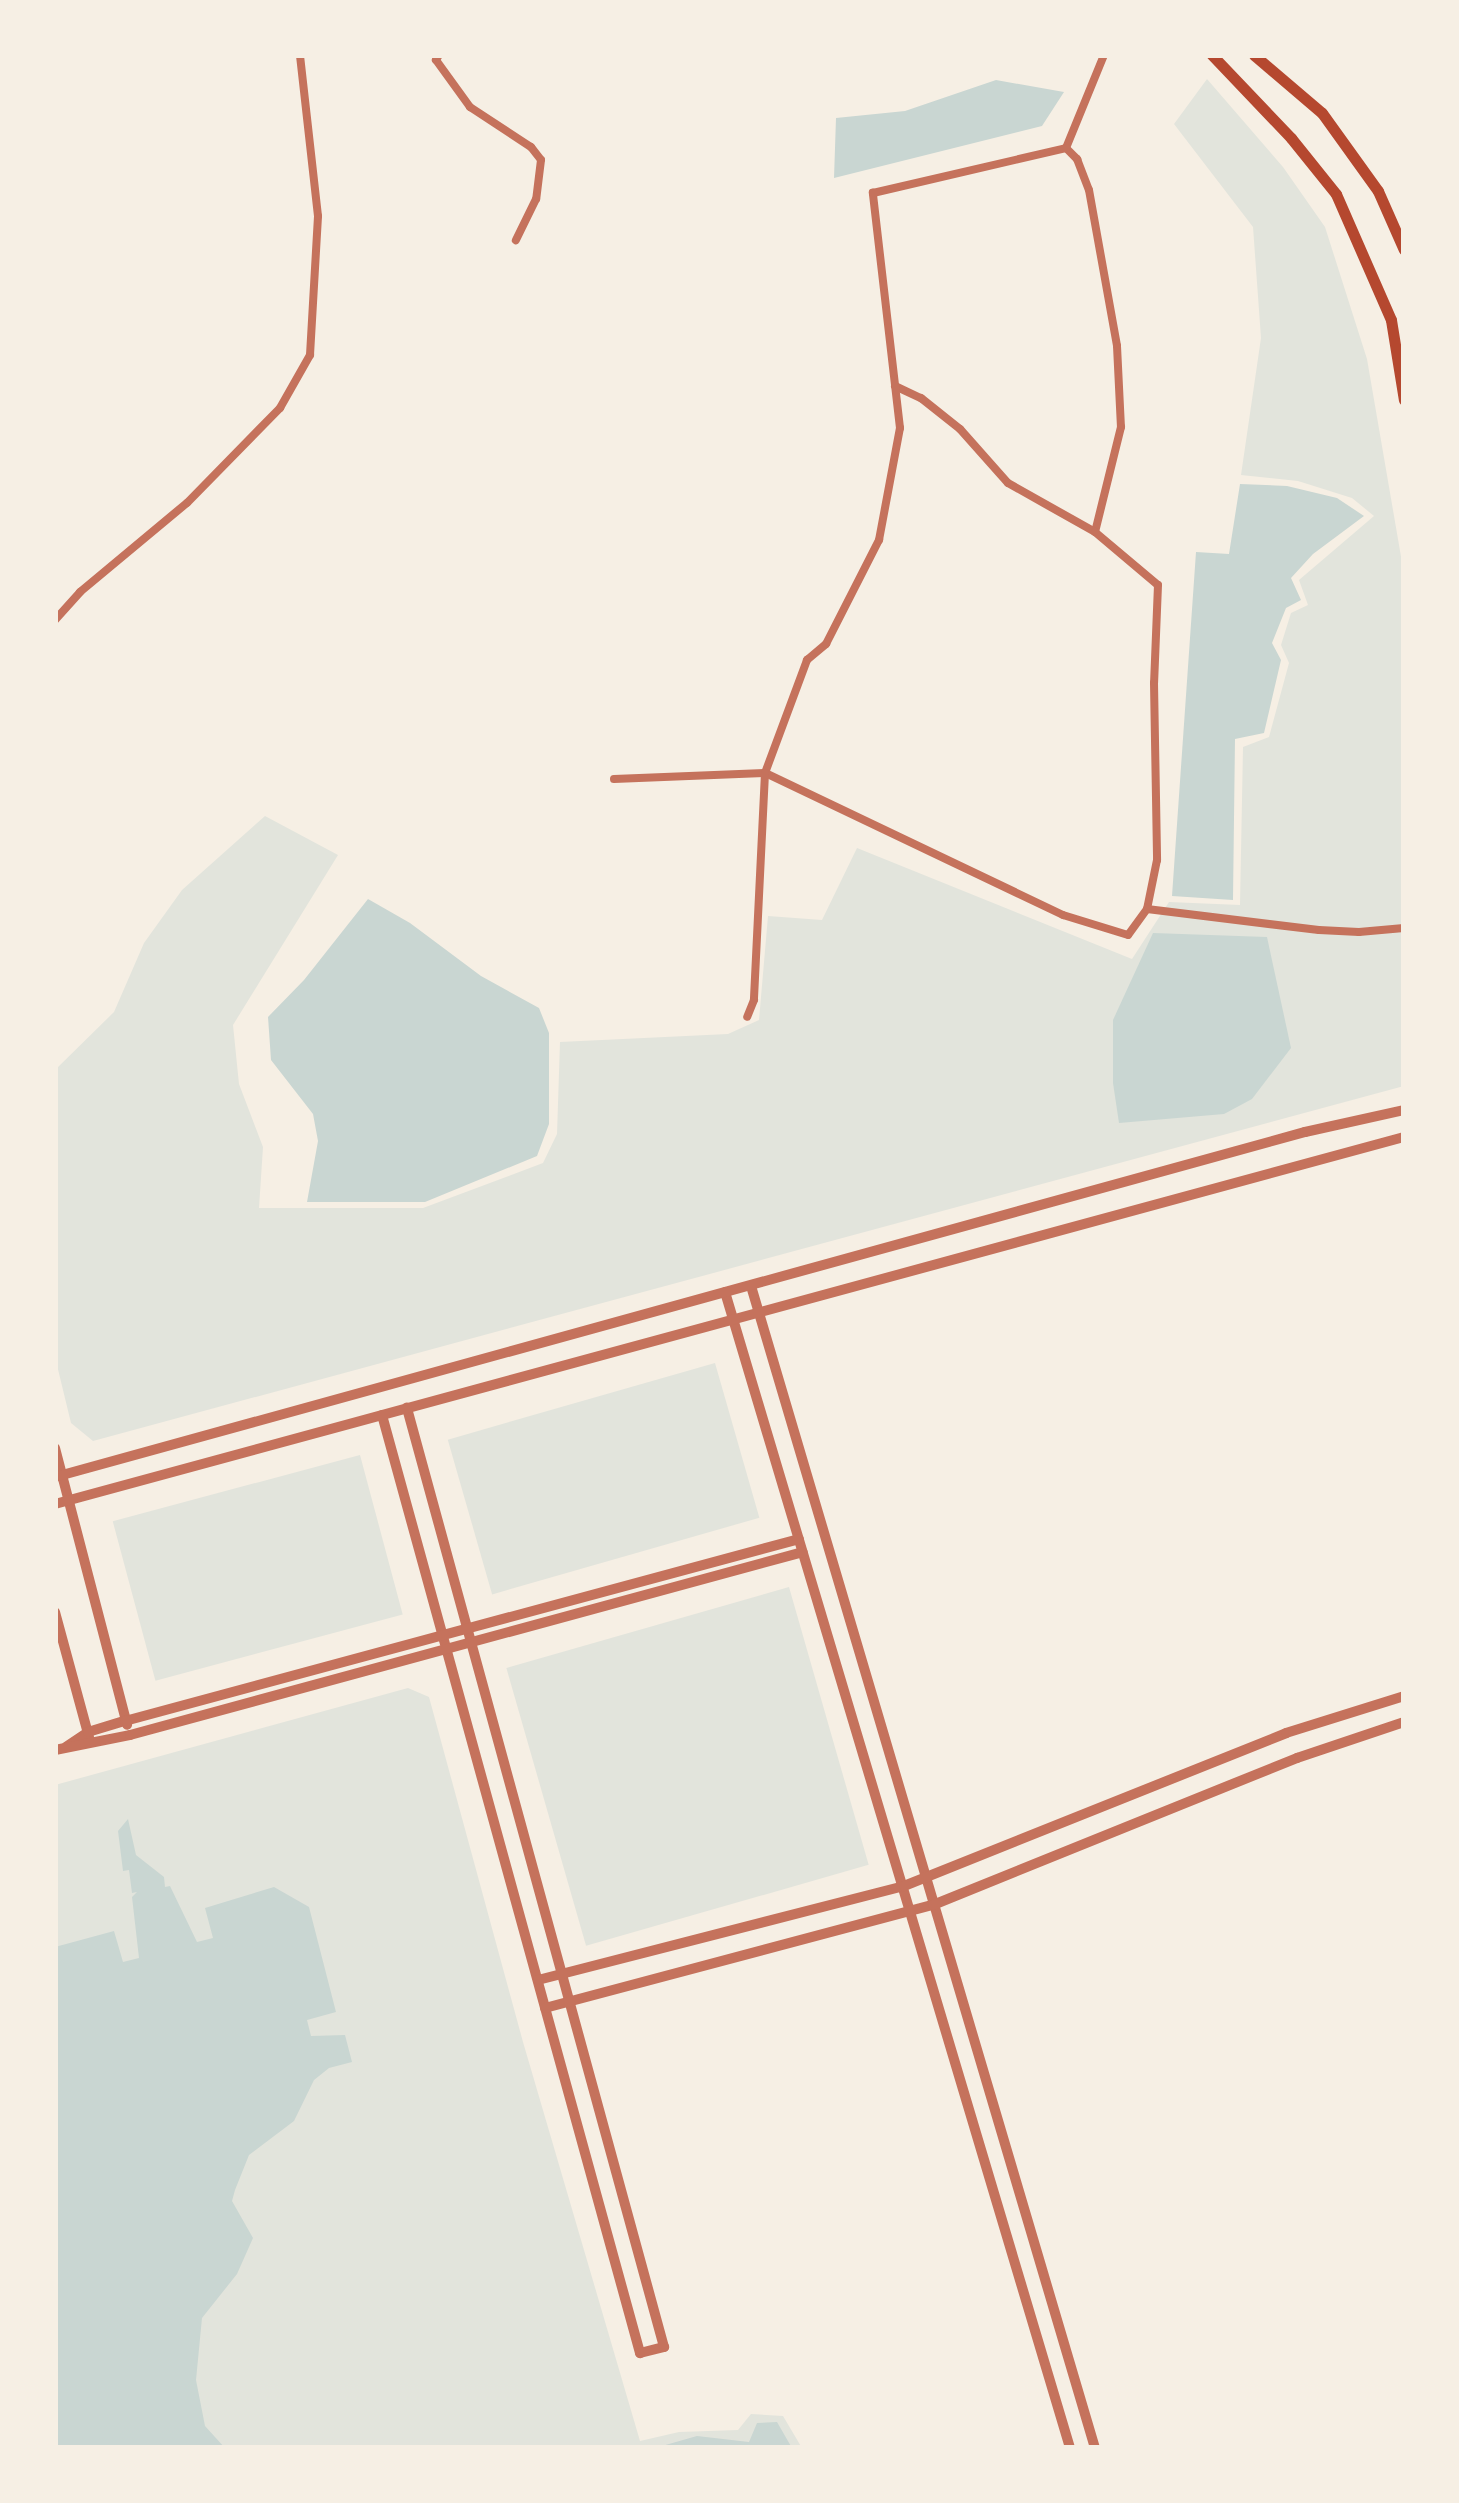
<!DOCTYPE html>
<style>
body{margin:0}
#map{position:relative;width:1459px;height:2503px;overflow:hidden;background:#f6efe4;font-family:Merriweather,serif}
div>[style]{position:absolute}
.green>*{inset:0;background:#e2e4dc;transform-origin:0 0}
.water>*{inset:0;background:#c9d6d2}
.minor>*{height:8px;margin:-4px;padding:0 4px;transform-origin:4px;border-radius:4px;background:#c5725c}
.tertiary>*{height:10px;margin:-5px;padding:0 5px;transform-origin:5px;border-radius:5px;background:#c5725c}
.secondary>*{height:11px;margin:-5.5px;padding:0 5.5px;transform-origin:5.5px;border-radius:5.5px;background:#b5482f}
span{translate:-50% -50%;white-space:nowrap;text-align:center;line-height:1.15;-webkit-text-stroke:10px #f6efe4;paint-order:stroke}
.frame{position:absolute;inset:0;border:58px solid #f6efe4;pointer-events:none}
</style>
<div id="map">
<div class="green">
<div style="clip-path:polygon(1207px 79px,1283px 167px,1325px 227px,1367px 359px,1404px 574px,1404px 1086px,93px 1441px,71px 1423px,55px 1357px,55px 1070px,114px 1012px,144px 943px,182px 890px,265px 816px,338px 855px,233px 1025px,239px 1084px,263px 1147px,259px 1208px,423px 1208px,543px 1163px,557px 1134px,560px 1042px,728px 1034px,759px 1020px,768px 916px,822px 920px,857px 848px,1132px 959px,1169px 902px,1240px 905px,1243px 747px,1269px 737px,1289px 663px,1281px 645px,1291px 613px,1308px 605px,1299px 580px,1374px 516px,1352px 498px,1298px 481px,1241px 475px,1261px 338px,1253px 227px,1174px 124px)"></div>
<div style="left:715px;top:1363px;width:161px;height:278px;rotate:74deg"></div>
<div style="left:360px;top:1455px;width:165px;height:256px;rotate:75deg"></div>
<div style="left:789px;top:1587px;width:289px;height:294px;rotate:74deg"></div>
<div style="clip-path:polygon(408px 1688px,429px 1697px,523px 2042px,640px 2441px,679px 2432px,738px 2430px,751px 2414px,783px 2416px,802px 2448px,55px 2448px,55px 1785px)"></div>
</div>
<div class="water">
<div style="clip-path:polygon(996px 80px,1064px 92px,1042px 126px,834px 178px,836px 118px,905px 111px)"></div>
<div style="clip-path:polygon(1240px 484px,1287px 486px,1337px 498px,1364px 516px,1313px 554px,1291px 578px,1301px 600px,1286px 608px,1272px 643px,1281px 660px,1264px 733px,1235px 739px,1233px 900px,1172px 896px,1196px 552px,1229px 554px)"></div>
<div style="clip-path:polygon(368px 899px,410px 923px,481px 976px,539px 1008px,549px 1033px,549px 1124px,537px 1156px,425px 1202px,307px 1202px,318px 1141px,313px 1114px,271px 1060px,268px 1017px,304px 980px)"></div>
<div style="clip-path:polygon(1153px 933px,1267px 937px,1291px 1048px,1252px 1099px,1224px 1114px,1119px 1123px,1113px 1083px,1113px 1020px)"></div>
<div style="clip-path:polygon(128px 1819px,136px 1855px,164px 1877px,165px 1887px,170px 1886px,197px 1942px,213px 1938px,205px 1908px,274px 1887px,309px 1907px,336px 2012px,307px 2020px,311px 2036px,345px 2035px,352px 2062px,329px 2068px,314px 2080px,294px 2121px,249px 2155px,235px 2190px,232px 2201px,253px 2238px,237px 2274px,202px 2318px,196px 2380px,205px 2426px,225px 2448px,55px 2448px,55px 1947px,114px 1931px,123px 1962px,139px 1958px,132px 1897px,137px 1892px,132px 1893px,129px 1870px,123px 1871px,118px 1831px)"></div>
<div style="clip-path:polygon(777px 2422px,792px 2448px,655px 2448px,697px 2436px,749px 2442px,757px 2423px)"></div>
</div>
<div class="minor">
<div style="left:439px;top:55px;width:6px;rotate:121deg"></div>
<div style="left:436px;top:60px;width:58px;rotate:54.1deg"></div>
<div style="left:470px;top:107px;width:73px;rotate:33.3deg"></div>
<div style="left:531px;top:147px;width:16px;rotate:52deg"></div>
<div style="left:541px;top:160px;width:39px;rotate:97deg"></div>
<div style="left:536px;top:199px;width:46px;rotate:116deg"></div>
<div style="left:1066px;top:148px;width:16px;rotate:45deg"></div>
<div style="left:1077px;top:159px;width:33px;rotate:69deg"></div>
<div style="left:1089px;top:190px;width:158px;rotate:79.8deg"></div>
<div style="left:1117px;top:346px;width:81px;rotate:87.2deg"></div>
<div style="left:1121px;top:427px;width:108px;rotate:103.9deg"></div>
<div style="left:1066px;top:148px;width:100px;rotate:-67.8deg"></div>
<div style="left:895px;top:386px;width:29px;rotate:25deg"></div>
<div style="left:921px;top:398px;width:50px;rotate:38.5deg"></div>
<div style="left:960px;top:429px;width:72px;rotate:48.4deg"></div>
<div style="left:1008px;top:483px;width:100px;rotate:29.4deg"></div>
<div style="left:1095px;top:532px;width:82px;rotate:40.1deg"></div>
<div style="left:1158px;top:585px;width:98px;rotate:92.3deg"></div>
<div style="left:1154px;top:683px;width:177px;rotate:89deg"></div>
<div style="left:1157px;top:860px;width:50px;rotate:101.5deg"></div>
<div style="left:1147px;top:909px;width:32px;rotate:126deg"></div>
<div style="left:1128px;top:935px;width:68px;rotate:-162.9deg"></div>
<div style="left:1063px;top:915px;width:330px;rotate:-154.5deg"></div>
<div style="left:765px;top:773px;width:121px;rotate:-69.6deg"></div>
<div style="left:807px;top:660px;width:25px;rotate:-40deg"></div>
<div style="left:826px;top:644px;width:117px;rotate:-63deg"></div>
<div style="left:879px;top:540px;width:114px;rotate:-79.4deg"></div>
<div style="left:900px;top:428px;width:237px;rotate:-96.6deg"></div>
<div style="left:873px;top:193px;width:198px;rotate:-13.1deg"></div>
<div style="left:55px;top:620px;width:38px;rotate:-48deg"></div>
<div style="left:80px;top:592px;width:139px;rotate:-39.8deg"></div>
<div style="left:187px;top:503px;width:133px;rotate:-45.6deg"></div>
<div style="left:280px;top:408px;width:61px;rotate:-60.5deg"></div>
<div style="left:310px;top:355px;width:139px;rotate:-86.7deg"></div>
<div style="left:318px;top:216px;width:162px;rotate:-96.4deg"></div>
<div style="left:614px;top:779px;width:151px;rotate:-2.3deg"></div>
<div style="left:765px;top:773px;width:227px;rotate:92.8deg"></div>
<div style="left:754px;top:1000px;width:18px;rotate:112deg"></div>
<div style="left:1147px;top:909px;width:173px;rotate:7deg"></div>
<div style="left:1319px;top:930px;width:40px;rotate:2.9deg"></div>
<div style="left:1359px;top:932px;width:45px;rotate:-5.1deg"></div>
</div>
<div class="tertiary">
<div style="left:751px;top:1286px;width:1212px;rotate:73.51deg"></div>
<div style="left:725px;top:1292px;width:1206px;rotate:73.38deg"></div>
<div style="left:382px;top:1415px;width:973px;rotate:74.62deg"></div>
<div style="left:640px;top:2353px;width:25px;rotate:-14deg"></div>
<div style="left:664px;top:2347px;width:974px;rotate:-105.31deg"></div>
<div style="left:55px;top:1448px;width:286px;rotate:75.4deg"></div>
<div style="left:55px;top:1477px;width:1297px;rotate:-15.43deg"></div>
<div style="left:1305px;top:1132px;width:101px;rotate:-12.5deg"></div>
<div style="left:55px;top:1504px;width:1398px;rotate:-15.22deg"></div>
<div style="left:55px;top:1612px;width:130px;rotate:74.8deg"></div>
<div style="left:66px;top:1747px;width:27px;rotate:-34deg"></div>
<div style="left:88px;top:1732px;width:39px;rotate:-17deg"></div>
<div style="left:125px;top:1721px;width:698px;rotate:-15.11deg"></div>
<div style="left:55px;top:1750px;width:76px;rotate:-11.3deg"></div>
<div style="left:130px;top:1735px;width:697px;rotate:-15.21deg"></div>
<div style="left:538px;top:1980px;width:378px;rotate:-14.4deg"></div>
<div style="left:904px;top:1886px;width:412px;rotate:-21.8deg"></div>
<div style="left:1286px;top:1733px;width:124px;rotate:-17.4deg"></div>
<div style="left:545px;top:2008px;width:401px;rotate:-14.9deg"></div>
<div style="left:933px;top:1905px;width:393px;rotate:-22deg"></div>
<div style="left:1297px;top:1758px;width:113px;rotate:-18.6deg"></div>
</div>
<div class="secondary">
<div style="left:1212px;top:55px;width:115px;rotate:46.4deg"></div>
<div style="left:1291px;top:138px;width:72px;rotate:51.2deg"></div>
<div style="left:1336px;top:194px;width:137px;rotate:66.4deg"></div>
<div style="left:1391px;top:320px;width:81px;rotate:80.8deg"></div>
<div style="left:1254px;top:55px;width:89px;rotate:40.5deg"></div>
<div style="left:1322px;top:113px;width:96px;rotate:54.3deg"></div>
<div style="left:1378px;top:191px;width:64px;rotate:66.2deg"></div>
</div>
<div class="frame"></div>
</div>
